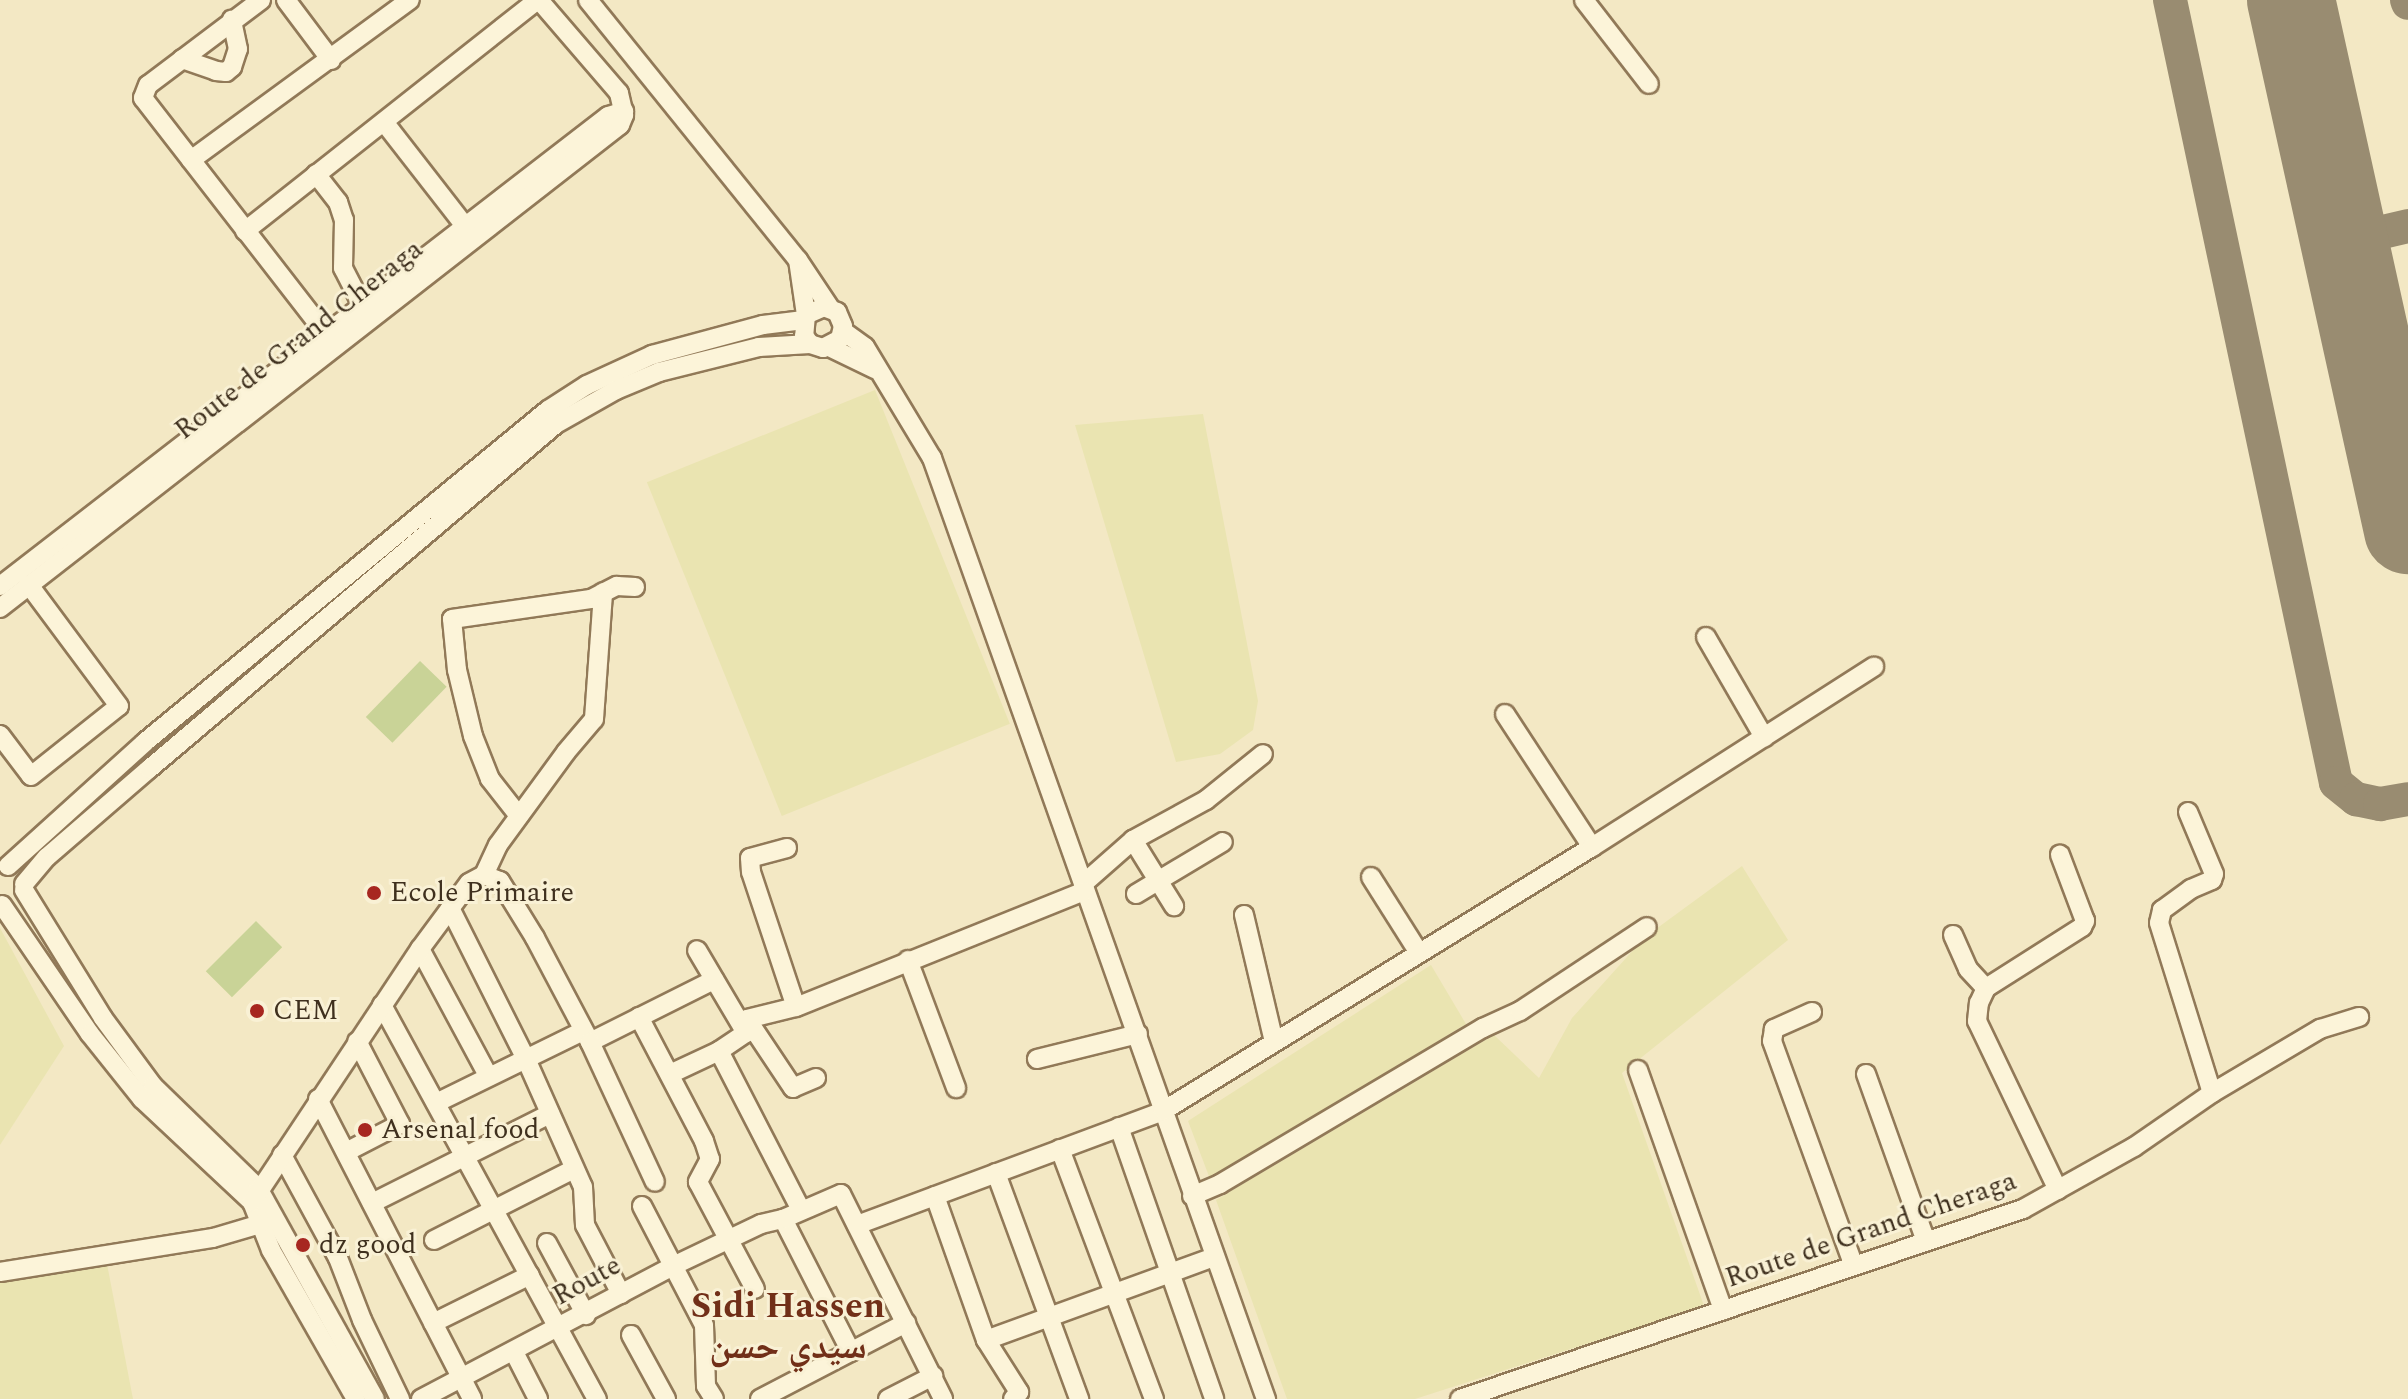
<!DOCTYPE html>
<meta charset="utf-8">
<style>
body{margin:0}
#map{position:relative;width:2408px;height:1399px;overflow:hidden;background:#f3e8c4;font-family:Spectral,"Noto Naskh Arabic",serif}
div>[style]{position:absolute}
.farmland>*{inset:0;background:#eae4b1;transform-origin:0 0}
.green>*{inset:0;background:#c9d397;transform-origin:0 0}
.taxiway>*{height:34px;margin:-17px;padding:0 17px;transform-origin:17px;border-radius:17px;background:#998c71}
.runway>*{height:88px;margin:-44px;padding:0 44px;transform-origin:44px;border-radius:44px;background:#998c71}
.roads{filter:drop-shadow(2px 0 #917958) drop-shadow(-2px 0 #917958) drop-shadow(0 2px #917958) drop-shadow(0 -2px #917958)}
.minor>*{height:18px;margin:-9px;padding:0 9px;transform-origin:9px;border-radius:9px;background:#fcf4d9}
.dots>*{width:22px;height:22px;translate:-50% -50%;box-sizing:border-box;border:4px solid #f9f1d5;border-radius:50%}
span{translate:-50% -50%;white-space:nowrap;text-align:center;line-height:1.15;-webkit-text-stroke:6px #f9f1d5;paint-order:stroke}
.street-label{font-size:28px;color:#3f301e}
.poi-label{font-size:28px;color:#3f301e}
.left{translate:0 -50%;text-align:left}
.district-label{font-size:36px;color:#712f18;font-weight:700}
</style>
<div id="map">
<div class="farmland">
<div style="left:875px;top:390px;width:360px;height:246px;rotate:68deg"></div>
<div style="clip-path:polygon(1203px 414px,1258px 701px,1253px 730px,1220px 754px,1176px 762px,1075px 425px)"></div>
<div style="clip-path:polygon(1742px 866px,1788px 940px,1622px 1073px,1704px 1306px,1415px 1399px,1287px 1399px,1216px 1200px,1494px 1035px,1539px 1078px,1572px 1018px,1645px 937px)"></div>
<div style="clip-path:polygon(0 928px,64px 1046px,0 1145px)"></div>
<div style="clip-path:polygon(1431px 965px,1466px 1024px,1210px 1179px,1188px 1121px)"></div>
<div style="clip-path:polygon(107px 1264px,133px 1399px,0 1399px,0 1280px)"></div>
</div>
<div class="green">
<div style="left:420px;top:661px;width:37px;height:78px;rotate:44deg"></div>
<div style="left:256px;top:921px;width:37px;height:71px;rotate:45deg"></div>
</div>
<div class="taxiway">
<div style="left:2170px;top:0;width:800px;rotate:78.03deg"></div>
<div style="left:2336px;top:783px;width:26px;rotate:39deg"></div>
<div style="left:2356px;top:799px;width:25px;rotate:12deg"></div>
<div style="left:2380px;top:804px;width:28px;rotate:-10deg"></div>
<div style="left:2407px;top:0;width:3px;rotate:72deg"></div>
<div style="left:2344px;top:241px;width:66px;rotate:-13.2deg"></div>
</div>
<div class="runway">
<div style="left:2291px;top:0;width:543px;rotate:77.55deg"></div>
</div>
<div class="roads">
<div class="minor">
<div style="left:261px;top:0;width:141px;rotate:143deg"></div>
<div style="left:148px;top:85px;width:14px;rotate:111deg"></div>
<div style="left:143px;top:98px;width:305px;rotate:52.2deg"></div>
<div style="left:286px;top:0;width:75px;rotate:53.1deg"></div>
<div style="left:588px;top:0;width:334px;rotate:51.1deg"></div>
<div style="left:798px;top:260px;width:58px;rotate:56.3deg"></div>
<div style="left:1584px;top:0;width:106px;rotate:52.3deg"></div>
<div style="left:182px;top:59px;width:36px;rotate:19deg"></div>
<div style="left:216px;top:71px;width:10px;rotate:6deg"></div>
<div style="left:226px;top:72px;width:8px;rotate:-40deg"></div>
<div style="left:232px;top:67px;width:19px;rotate:-72deg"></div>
<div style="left:238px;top:49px;width:30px;rotate:-102deg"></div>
<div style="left:384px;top:122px;width:132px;rotate:52.1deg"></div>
<div style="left:191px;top:160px;width:271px;rotate:-36.2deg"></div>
<div style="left:316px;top:174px;width:36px;rotate:52deg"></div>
<div style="left:338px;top:202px;width:19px;rotate:72deg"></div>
<div style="left:344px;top:220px;width:48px;rotate:91.2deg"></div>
<div style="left:343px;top:268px;width:42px;rotate:62.8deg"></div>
<div style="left:245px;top:231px;width:372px;rotate:-38.3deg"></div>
<div style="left:798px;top:260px;width:56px;rotate:81.7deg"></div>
<div style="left:806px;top:315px;width:21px;rotate:95deg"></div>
<div style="left:804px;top:336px;width:10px;rotate:53deg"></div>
<div style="left:810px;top:344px;width:14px;rotate:17deg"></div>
<div style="left:823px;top:348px;width:19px;rotate:-28deg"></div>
<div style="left:840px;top:339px;width:13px;rotate:-77deg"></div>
<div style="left:843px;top:326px;width:15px;rotate:-113deg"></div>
<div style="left:837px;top:312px;width:14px;rotate:-159deg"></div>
<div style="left:824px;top:307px;width:20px;rotate:156deg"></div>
<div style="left:843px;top:331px;width:27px;rotate:36deg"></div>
<div style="left:865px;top:347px;width:130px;rotate:58.9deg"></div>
<div style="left:932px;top:458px;width:999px;rotate:70.46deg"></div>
<div style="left:829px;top:347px;width:51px;rotate:25.6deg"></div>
<div style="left:0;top:586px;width:768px;rotate:-37.7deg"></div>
<div style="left:608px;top:116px;width:17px;rotate:-17deg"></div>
<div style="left:0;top:608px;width:786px;rotate:-37.92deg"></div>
<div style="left:620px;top:125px;width:11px;rotate:-68deg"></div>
<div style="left:624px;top:115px;width:23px;rotate:-103deg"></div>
<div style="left:619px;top:93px;width:123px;rotate:-130.7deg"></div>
<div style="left:1706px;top:637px;width:116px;rotate:59.9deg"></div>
<div style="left:1505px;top:714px;width:159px;rotate:56.8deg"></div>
<div style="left:0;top:735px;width:51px;rotate:52.9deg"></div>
<div style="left:31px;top:776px;width:112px;rotate:-38.5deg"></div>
<div style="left:119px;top:706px;width:151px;rotate:-126.6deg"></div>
<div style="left:2188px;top:812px;width:67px;rotate:67.2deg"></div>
<div style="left:2214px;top:874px;width:6px;rotate:108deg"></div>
<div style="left:2212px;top:880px;width:23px;rotate:157deg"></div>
<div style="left:2191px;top:889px;width:36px;rotate:144deg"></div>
<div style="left:2162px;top:910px;width:13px;rotate:103deg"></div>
<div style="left:2159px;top:923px;width:178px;rotate:72.7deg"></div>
<div style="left:519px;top:816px;width:47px;rotate:-128.1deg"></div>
<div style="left:490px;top:779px;width:46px;rotate:-111.6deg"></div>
<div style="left:473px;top:736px;width:68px;rotate:-103.6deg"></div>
<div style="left:457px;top:670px;width:51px;rotate:-95.6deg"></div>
<div style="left:452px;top:619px;width:140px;rotate:-8.2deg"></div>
<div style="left:591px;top:599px;width:29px;rotate:-27deg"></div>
<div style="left:617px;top:586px;width:18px;rotate:3deg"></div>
<div style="left:1133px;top:840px;width:78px;rotate:58.2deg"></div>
<div style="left:787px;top:848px;width:38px;rotate:165deg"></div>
<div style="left:750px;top:858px;width:14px;rotate:86deg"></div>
<div style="left:751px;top:872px;width:142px;rotate:71.6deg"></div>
<div style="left:8px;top:866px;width:185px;rotate:-42.1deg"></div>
<div style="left:145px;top:742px;width:522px;rotate:-39.48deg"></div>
<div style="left:548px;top:410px;width:46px;rotate:-32.7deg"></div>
<div style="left:587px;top:385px;width:72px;rotate:-24.8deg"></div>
<div style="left:652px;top:355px;width:115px;rotate:-15.1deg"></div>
<div style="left:763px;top:325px;width:41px;rotate:-7deg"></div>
<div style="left:484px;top:875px;width:33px;rotate:-65deg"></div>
<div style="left:498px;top:845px;width:115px;rotate:-53.8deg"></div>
<div style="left:566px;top:752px;width:43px;rotate:-49.7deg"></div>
<div style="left:594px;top:719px;width:127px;rotate:-85.9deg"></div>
<div style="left:1371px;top:877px;width:90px;rotate:57.7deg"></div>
<div style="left:24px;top:884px;width:35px;rotate:-50deg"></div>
<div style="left:47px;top:857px;width:135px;rotate:-40.8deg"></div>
<div style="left:149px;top:769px;width:534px;rotate:-40.29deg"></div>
<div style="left:556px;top:424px;width:69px;rotate:-29.5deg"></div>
<div style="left:616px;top:390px;width:47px;rotate:-22.7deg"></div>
<div style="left:659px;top:372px;width:103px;rotate:-14deg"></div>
<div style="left:759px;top:347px;width:51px;rotate:-3.4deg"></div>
<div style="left:1083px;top:884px;width:67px;rotate:-41.3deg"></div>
<div style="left:1133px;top:840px;width:83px;rotate:-28.7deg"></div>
<div style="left:1206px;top:800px;width:73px;rotate:-38.9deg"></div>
<div style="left:24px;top:890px;width:150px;rotate:58.3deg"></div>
<div style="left:103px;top:1018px;width:84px;rotate:53.7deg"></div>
<div style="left:153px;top:1086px;width:146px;rotate:44.2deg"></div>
<div style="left:258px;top:1188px;width:241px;rotate:61deg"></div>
<div style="left:1136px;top:894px;width:101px;rotate:-30.9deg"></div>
<div style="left:2px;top:905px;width:156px;rotate:55.7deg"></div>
<div style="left:90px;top:1034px;width:83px;rotate:51.3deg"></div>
<div style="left:142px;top:1099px;width:151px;rotate:43.1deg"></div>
<div style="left:252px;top:1202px;width:52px;rotate:68.4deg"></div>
<div style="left:271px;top:1250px;width:172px;rotate:60.3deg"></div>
<div style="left:450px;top:908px;width:169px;rotate:63.3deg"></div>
<div style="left:526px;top:1059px;width:140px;rotate:66deg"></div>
<div style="left:583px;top:1187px;width:38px;rotate:87deg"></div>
<div style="left:585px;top:1225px;width:78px;rotate:62.4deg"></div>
<div style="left:1244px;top:915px;width:130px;rotate:76.7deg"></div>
<div style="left:1953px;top:935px;width:37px;rotate:66deg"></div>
<div style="left:1968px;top:969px;width:26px;rotate:47deg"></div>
<div style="left:420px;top:949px;width:145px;rotate:61.7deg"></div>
<div style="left:908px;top:960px;width:137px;rotate:69.4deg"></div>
<div style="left:382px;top:1005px;width:449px;rotate:61.4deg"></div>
<div style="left:1812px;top:1012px;width:42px;rotate:155.9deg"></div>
<div style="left:1774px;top:1029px;width:12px;rotate:99deg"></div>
<div style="left:1772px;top:1041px;width:239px;rotate:70deg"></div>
<div style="left:639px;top:1017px;width:140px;rotate:62.3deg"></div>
<div style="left:704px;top:1141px;width:19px;rotate:72deg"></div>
<div style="left:710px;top:1159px;width:26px;rotate:118deg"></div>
<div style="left:698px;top:1182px;width:121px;rotate:62deg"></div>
<div style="left:590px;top:1042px;width:139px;rotate:-26.6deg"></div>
<div style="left:719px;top:1051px;width:179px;rotate:62.7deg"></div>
<div style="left:1037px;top:1059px;width:104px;rotate:-13.9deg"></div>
<div style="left:1638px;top:1070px;width:255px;rotate:70.5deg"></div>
<div style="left:670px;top:1074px;width:54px;rotate:-25.1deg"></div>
<div style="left:719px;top:1051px;width:32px;rotate:-34deg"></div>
<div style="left:746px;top:1033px;width:96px;rotate:-120.6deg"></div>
<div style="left:1866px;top:1074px;width:178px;rotate:70.3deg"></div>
<div style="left:816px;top:1078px;width:25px;rotate:157deg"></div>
<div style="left:793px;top:1088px;width:83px;rotate:-123.7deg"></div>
<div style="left:747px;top:1019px;width:50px;rotate:-13.8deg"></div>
<div style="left:796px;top:1007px;width:310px;rotate:-21.9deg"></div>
<div style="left:318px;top:1099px;width:337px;rotate:62.8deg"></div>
<div style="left:436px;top:1103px;width:164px;rotate:-26.1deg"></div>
<div style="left:1119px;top:1127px;width:288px;rotate:70.7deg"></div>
<div style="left:1060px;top:1149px;width:267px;rotate:69.4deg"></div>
<div style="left:346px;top:1152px;width:61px;rotate:-27.4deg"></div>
<div style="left:400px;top:1124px;width:93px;rotate:-117.4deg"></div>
<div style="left:282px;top:1155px;width:117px;rotate:61.5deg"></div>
<div style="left:338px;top:1258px;width:66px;rotate:68.8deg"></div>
<div style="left:362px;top:1320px;width:88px;rotate:64.3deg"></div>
<div style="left:996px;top:1173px;width:241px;rotate:69.8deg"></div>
<div style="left:2058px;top:1190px;width:187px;rotate:-115.6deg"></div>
<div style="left:1977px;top:1021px;width:18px;rotate:-84deg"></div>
<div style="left:1979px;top:1003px;width:17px;rotate:-65deg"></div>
<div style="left:1986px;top:988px;width:114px;rotate:-32.4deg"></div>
<div style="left:2082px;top:927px;width:7px;rotate:-63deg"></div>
<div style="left:2085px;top:921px;width:71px;rotate:-110.7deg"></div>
<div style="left:935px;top:1196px;width:153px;rotate:70.5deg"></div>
<div style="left:986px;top:1340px;width:62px;rotate:57.6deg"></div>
<div style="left:1019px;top:1392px;width:9px;rotate:131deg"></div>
<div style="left:1192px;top:1196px;width:30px;rotate:-23deg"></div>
<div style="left:1220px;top:1184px;width:306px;rotate:-30.7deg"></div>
<div style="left:1483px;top:1028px;width:41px;rotate:-24.7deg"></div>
<div style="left:1520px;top:1011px;width:152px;rotate:-33.5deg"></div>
<div style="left:252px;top:1202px;width:304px;rotate:-56.4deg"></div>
<div style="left:420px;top:949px;width:82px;rotate:-53.4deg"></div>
<div style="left:469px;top:883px;width:17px;rotate:-28deg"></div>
<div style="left:484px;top:875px;width:17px;rotate:21deg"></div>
<div style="left:500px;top:881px;width:67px;rotate:58.4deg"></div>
<div style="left:535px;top:938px;width:118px;rotate:62.1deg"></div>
<div style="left:590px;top:1042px;width:154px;rotate:65.1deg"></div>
<div style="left:372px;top:1203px;width:199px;rotate:-26.6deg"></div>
<div style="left:642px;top:1206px;width:134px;rotate:62.5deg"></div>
<div style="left:704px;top:1325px;width:61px;rotate:88.1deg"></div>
<div style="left:706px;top:1386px;width:15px;rotate:58deg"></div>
<div style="left:783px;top:1219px;width:149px;rotate:62.9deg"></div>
<div style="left:857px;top:1225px;width:327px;rotate:-20.4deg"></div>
<div style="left:1163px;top:1111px;width:504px;rotate:-31.61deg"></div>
<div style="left:1592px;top:847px;width:335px;rotate:-32.6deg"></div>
<div style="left:434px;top:1240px;width:157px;rotate:-26.9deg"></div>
<div style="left:547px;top:1243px;width:82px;rotate:61.6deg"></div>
<div style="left:0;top:1272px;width:216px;rotate:-9.1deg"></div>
<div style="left:213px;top:1238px;width:49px;rotate:-16.6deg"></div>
<div style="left:433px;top:1323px;width:108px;rotate:-26.3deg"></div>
<div style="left:631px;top:1335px;width:73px;rotate:61.3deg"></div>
<div style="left:986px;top:1340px;width:243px;rotate:-20deg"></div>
<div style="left:514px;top:1352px;width:53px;rotate:62.9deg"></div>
<div style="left:421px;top:1399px;width:287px;rotate:-27.8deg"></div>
<div style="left:675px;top:1265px;width:95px;rotate:-25.5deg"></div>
<div style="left:761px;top:1224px;width:23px;rotate:-13deg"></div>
<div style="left:783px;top:1219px;width:63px;rotate:-23.3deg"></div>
<div style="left:841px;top:1194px;width:229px;rotate:63.5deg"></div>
<div style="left:760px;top:1399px;width:165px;rotate:-27.5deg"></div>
<div style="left:888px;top:1399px;width:51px;rotate:-27.1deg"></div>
<div style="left:1460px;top:1399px;width:594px;rotate:-18.65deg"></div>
<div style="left:2023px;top:1209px;width:127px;rotate:-29.2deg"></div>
<div style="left:2134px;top:1147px;width:95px;rotate:-34.7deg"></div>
<div style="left:2212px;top:1093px;width:126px;rotate:-30.7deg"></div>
<div style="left:2320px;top:1029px;width:41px;rotate:-17.1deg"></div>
</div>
</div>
<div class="dots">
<div style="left:374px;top:893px;background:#a72720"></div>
<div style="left:257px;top:1011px;background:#a72720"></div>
<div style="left:365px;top:1130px;background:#a72720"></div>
<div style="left:303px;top:1245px;background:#a72720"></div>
</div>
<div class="street-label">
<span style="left:299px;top:340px;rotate:-38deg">Route de Grand Cheraga</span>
<span style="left:1871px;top:1230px;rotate:-19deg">Route de Grand Cheraga</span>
<span style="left:587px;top:1281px;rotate:-29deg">Route</span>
</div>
<div class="poi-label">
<span class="left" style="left:390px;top:893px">Ecole Primaire</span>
<span class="left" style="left:273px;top:1011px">CEM</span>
<span class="left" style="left:381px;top:1130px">Arsenal food</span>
<span class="left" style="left:319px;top:1245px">dz good</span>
</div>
<div class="district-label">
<span style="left:788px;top:1327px">Sidi Hassen<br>سيدي حسن</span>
</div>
</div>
